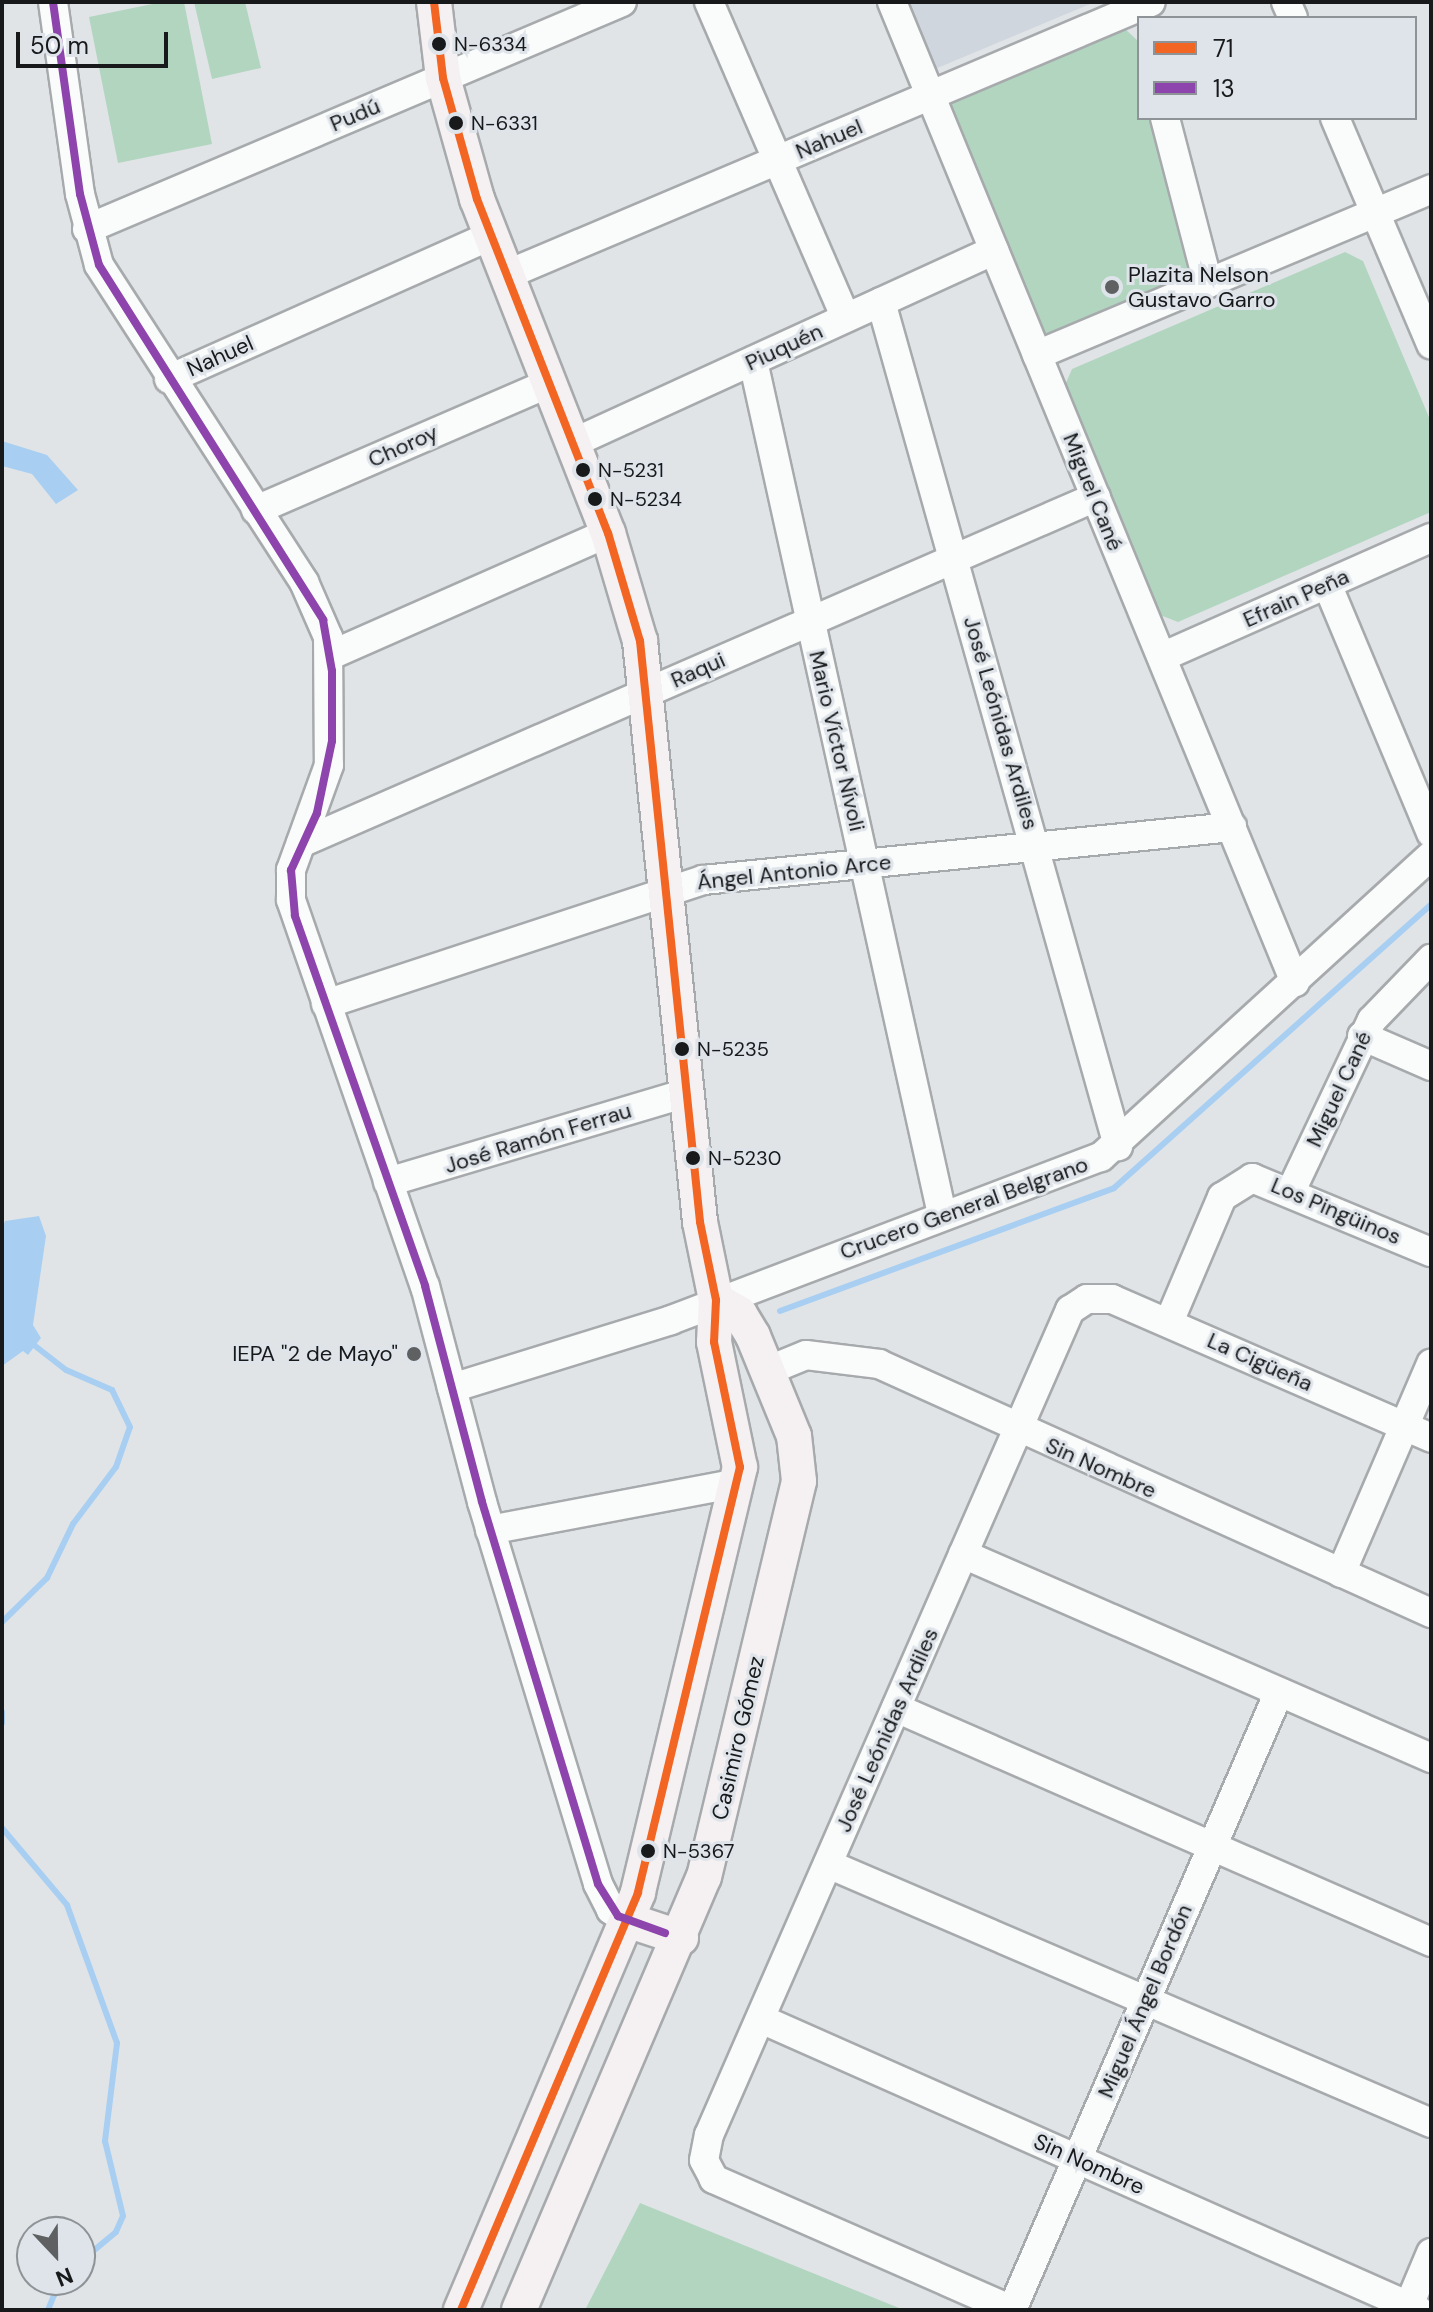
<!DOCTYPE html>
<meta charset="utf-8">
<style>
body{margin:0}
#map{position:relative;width:1433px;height:2312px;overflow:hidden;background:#e1e4e7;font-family:"DM Sans",sans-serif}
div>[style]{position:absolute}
.built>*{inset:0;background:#cfd6de}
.green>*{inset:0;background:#b2d5c0}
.water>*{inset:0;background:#a8cff2}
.stream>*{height:6px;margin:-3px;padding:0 3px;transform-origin:3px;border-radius:3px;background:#a8cff2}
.roads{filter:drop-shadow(2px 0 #a7aaac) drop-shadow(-2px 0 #a7aaac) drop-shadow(0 2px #a7aaac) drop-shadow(0 -2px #a7aaac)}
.minor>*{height:28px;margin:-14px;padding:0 14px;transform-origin:14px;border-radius:14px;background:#fafbfb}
.major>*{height:34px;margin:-17px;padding:0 17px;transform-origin:17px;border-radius:17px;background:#f5f0f1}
.bus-1>*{height:8px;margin:-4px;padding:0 4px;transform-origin:4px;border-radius:4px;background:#f26522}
.bus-2>*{height:8px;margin:-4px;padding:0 4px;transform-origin:4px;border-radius:4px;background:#8e44ad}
.dots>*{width:22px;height:22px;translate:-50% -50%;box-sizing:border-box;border:4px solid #dee4ea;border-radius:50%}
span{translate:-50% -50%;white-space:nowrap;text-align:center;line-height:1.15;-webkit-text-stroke:6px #dee4ea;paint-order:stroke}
.bus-label{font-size:20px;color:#17191b}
.left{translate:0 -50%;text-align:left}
.street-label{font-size:22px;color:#17191b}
.poi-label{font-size:22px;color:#17191b}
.right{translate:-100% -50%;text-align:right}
.frame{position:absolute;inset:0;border:4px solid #17191b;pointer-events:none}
.legend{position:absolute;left:1137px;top:16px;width:280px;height:104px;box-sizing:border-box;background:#dee4ea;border:2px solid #8e9397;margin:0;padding:10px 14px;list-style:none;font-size:24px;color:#17191b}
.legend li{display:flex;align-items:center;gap:16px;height:40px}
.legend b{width:40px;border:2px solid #8e9397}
.north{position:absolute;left:16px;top:2216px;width:80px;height:80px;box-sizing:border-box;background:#dee4ea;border:2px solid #8e9397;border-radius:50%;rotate:158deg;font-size:22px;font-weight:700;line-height:32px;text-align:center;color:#17191b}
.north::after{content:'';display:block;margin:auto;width:28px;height:36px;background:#5e6062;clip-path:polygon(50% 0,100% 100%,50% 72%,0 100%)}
.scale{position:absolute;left:16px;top:32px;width:152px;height:36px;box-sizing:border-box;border:4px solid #17191b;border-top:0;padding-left:10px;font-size:24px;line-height:28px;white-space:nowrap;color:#17191b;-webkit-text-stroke:6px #dee4ea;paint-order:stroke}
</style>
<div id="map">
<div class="built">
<div style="clip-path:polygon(907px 2px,1095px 2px,935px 69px)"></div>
</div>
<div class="green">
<div style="clip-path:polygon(162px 2px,184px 2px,212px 144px,118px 163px,89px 17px)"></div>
<div style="clip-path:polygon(194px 2px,245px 2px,261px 68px,212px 79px)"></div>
<div style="clip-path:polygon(1122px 26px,1139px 42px,1139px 118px,1159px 118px,1194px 274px,1046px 342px,944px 104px)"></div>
<div style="clip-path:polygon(1345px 252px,1363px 261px,1431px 422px,1431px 512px,1178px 622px,1160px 615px,1065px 385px,1072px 369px)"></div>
<div style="clip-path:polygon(640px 2203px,904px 2310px,585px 2310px)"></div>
</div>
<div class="water">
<div style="clip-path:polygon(2px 441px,47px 455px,78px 490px,56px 504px,32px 474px,2px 466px)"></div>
<div style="clip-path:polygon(39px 1216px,46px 1236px,33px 1325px,41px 1338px,28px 1355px,23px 1351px,2px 1366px,2px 1229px,5px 1221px)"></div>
</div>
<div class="stream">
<div style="left:780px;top:1311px;width:356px;rotate:-20.2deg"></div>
<div style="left:1114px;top:1188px;width:425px;rotate:-41.8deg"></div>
<div style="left:2px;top:1622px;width:63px;rotate:-44.4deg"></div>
<div style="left:47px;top:1578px;width:60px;rotate:-64.3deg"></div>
<div style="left:73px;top:1524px;width:71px;rotate:-53deg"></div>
<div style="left:116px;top:1467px;width:42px;rotate:-70.7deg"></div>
<div style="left:130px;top:1427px;width:41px;rotate:-115.9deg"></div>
<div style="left:112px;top:1390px;width:50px;rotate:-156.5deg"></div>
<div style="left:66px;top:1370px;width:46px;rotate:-142.1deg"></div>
<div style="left:2px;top:1712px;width:11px;rotate:90deg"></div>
<div style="left:2px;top:1828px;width:101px;rotate:49.8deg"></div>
<div style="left:67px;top:1905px;width:147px;rotate:70.1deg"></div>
<div style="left:117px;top:2043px;width:99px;rotate:97deg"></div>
<div style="left:105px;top:2141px;width:77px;rotate:76.5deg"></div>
<div style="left:123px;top:2216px;width:17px;rotate:114deg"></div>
<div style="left:116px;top:2232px;width:47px;rotate:140.2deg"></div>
<div style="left:48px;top:2310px;width:32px;rotate:-68deg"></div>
</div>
<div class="roads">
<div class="minor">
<div style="left:53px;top:2px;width:194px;rotate:82deg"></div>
<div style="left:80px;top:194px;width:73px;rotate:75deg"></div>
<div style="left:99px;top:265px;width:378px;rotate:57.1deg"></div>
<div style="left:304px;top:582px;width:60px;rotate:66.4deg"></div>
<div style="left:328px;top:637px;width:128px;rotate:89.6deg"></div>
<div style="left:329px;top:765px;width:112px;rotate:109.9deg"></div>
<div style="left:291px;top:870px;width:30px;rotate:90deg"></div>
<div style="left:291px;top:900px;width:409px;rotate:70.9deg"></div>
<div style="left:425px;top:1286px;width:223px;rotate:75.2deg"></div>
<div style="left:482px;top:1502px;width:399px;rotate:73.1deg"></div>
<div style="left:598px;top:1884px;width:29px;rotate:63deg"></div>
<div style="left:611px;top:1910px;width:19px;rotate:32deg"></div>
<div style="left:709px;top:2px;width:344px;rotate:66.6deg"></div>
<div style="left:892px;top:2px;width:1060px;rotate:67.65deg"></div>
<div style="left:1286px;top:2px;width:17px;rotate:66deg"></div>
<div style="left:1165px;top:118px;width:171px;rotate:75.4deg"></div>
<div style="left:1335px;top:118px;width:246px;rotate:67deg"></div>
<div style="left:87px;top:229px;width:581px;rotate:-22.99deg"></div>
<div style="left:506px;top:275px;width:700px;rotate:-22.94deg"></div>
<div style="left:881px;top:302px;width:877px;rotate:74.31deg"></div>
<div style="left:1037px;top:355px;width:428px;rotate:-22.8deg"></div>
<div style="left:753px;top:361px;width:874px;rotate:77.51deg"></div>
<div style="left:169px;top:379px;width:351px;rotate:-24deg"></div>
<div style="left:573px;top:443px;width:463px;rotate:-24.6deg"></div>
<div style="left:256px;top:510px;width:319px;rotate:-23.4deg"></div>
<div style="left:1327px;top:584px;width:270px;rotate:67.3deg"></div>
<div style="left:331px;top:655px;width:303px;rotate:-23.8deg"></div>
<div style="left:1162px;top:657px;width:294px;rotate:-23.9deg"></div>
<div style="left:301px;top:843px;width:867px;rotate:-23.52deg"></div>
<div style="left:326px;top:1004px;width:397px;rotate:-18.2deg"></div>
<div style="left:703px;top:880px;width:532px;rotate:-5.72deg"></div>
<div style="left:1362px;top:1036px;width:75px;rotate:23.5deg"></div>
<div style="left:388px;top:1182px;width:312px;rotate:-16.6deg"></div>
<div style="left:1291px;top:1191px;width:189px;rotate:-64.7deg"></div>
<div style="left:1372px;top:1020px;width:85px;rotate:-46deg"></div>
<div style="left:1169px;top:1322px;width:136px;rotate:-67deg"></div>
<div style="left:1222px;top:1197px;width:36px;rotate:-32deg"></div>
<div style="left:1252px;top:1178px;width:194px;rotate:22.5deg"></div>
<div style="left:767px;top:1371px;width:42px;rotate:-22.3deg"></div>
<div style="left:806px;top:1355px;width:74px;rotate:7deg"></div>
<div style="left:879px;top:1364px;width:606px;rotate:24.28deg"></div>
<div style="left:452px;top:1388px;width:229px;rotate:-17.2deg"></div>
<div style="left:671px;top:1320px;width:460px;rotate:-20.8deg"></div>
<div style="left:1101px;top:1157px;width:447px;rotate:-42.4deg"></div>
<div style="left:490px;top:1530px;width:252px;rotate:-10.7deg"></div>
<div style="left:963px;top:1554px;width:511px;rotate:23.55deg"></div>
<div style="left:1341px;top:1573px;width:228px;rotate:-66.7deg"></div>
<div style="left:1279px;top:1692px;width:673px;rotate:113.37deg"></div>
<div style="left:1012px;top:2310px;width:326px;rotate:-156.3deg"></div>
<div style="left:714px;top:2179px;width:21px;rotate:-118deg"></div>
<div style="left:704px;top:2160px;width:25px;rotate:-79deg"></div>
<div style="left:709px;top:2135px;width:901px;rotate:-66.37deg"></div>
<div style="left:1070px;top:1310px;width:20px;rotate:-33deg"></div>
<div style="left:1087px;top:1299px;width:25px"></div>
<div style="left:1112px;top:1299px;width:348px;rotate:23.5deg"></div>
<div style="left:896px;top:1708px;width:584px;rotate:23.62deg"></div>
<div style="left:828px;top:1864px;width:656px;rotate:23.24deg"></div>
<div style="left:761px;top:2019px;width:719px;rotate:23.89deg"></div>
<div style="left:1407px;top:2310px;width:62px;rotate:-67.2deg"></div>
</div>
<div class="major">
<div style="left:434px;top:2px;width:77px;rotate:83.2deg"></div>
<div style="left:443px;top:78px;width:126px;rotate:74.3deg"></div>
<div style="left:477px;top:199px;width:359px;rotate:68.6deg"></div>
<div style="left:608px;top:533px;width:113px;rotate:73.5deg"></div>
<div style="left:640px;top:641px;width:584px;rotate:84.1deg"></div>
<div style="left:700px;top:1222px;width:80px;rotate:78.4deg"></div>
<div style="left:716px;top:1300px;width:42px;rotate:92.7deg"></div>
<div style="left:714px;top:1342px;width:128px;rotate:78.3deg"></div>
<div style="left:740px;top:1467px;width:438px;rotate:103.5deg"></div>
<div style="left:638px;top:1893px;width:453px;rotate:113deg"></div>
<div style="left:627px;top:1920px;width:57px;rotate:18.4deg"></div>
<div style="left:519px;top:2310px;width:471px;rotate:-66.9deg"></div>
<div style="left:704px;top:1877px;width:407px;rotate:-76.5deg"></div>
<div style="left:799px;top:1481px;width:45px;rotate:-96.3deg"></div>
<div style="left:794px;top:1436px;width:108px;rotate:-112.3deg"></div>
<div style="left:753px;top:1336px;width:26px;rotate:-121deg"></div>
<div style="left:740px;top:1314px;width:28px;rotate:-150deg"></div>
</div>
</div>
<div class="bus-1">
<div style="left:434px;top:2px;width:77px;rotate:83.2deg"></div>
<div style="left:443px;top:78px;width:126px;rotate:74.3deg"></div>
<div style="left:477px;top:199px;width:359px;rotate:68.6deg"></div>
<div style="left:608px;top:533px;width:113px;rotate:73.5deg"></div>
<div style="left:640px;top:641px;width:584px;rotate:84.1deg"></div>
<div style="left:700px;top:1222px;width:80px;rotate:78.4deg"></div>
<div style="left:716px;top:1300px;width:42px;rotate:92.7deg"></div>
<div style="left:714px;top:1342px;width:128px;rotate:78.3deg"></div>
<div style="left:740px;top:1467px;width:438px;rotate:103.5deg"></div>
<div style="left:638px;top:1893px;width:453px;rotate:113deg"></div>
</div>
<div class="bus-2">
<div style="left:53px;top:2px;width:194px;rotate:82deg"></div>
<div style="left:80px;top:194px;width:73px;rotate:75deg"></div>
<div style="left:99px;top:265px;width:420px;rotate:57.7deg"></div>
<div style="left:323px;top:620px;width:52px;rotate:80deg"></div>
<div style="left:332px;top:671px;width:70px;rotate:90deg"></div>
<div style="left:332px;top:741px;width:74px;rotate:101.8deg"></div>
<div style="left:317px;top:813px;width:63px;rotate:114.5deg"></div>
<div style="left:291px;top:870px;width:46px;rotate:85deg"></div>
<div style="left:295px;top:916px;width:392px;rotate:70.6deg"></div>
<div style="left:425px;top:1286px;width:223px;rotate:75.2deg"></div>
<div style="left:482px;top:1502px;width:399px;rotate:73.1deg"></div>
<div style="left:598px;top:1884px;width:38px;rotate:58deg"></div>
<div style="left:618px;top:1916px;width:50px;rotate:19.9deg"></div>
</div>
<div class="dots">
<div style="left:439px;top:44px;background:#17191b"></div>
<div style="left:456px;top:123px;background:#17191b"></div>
<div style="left:1112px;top:287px;background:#5e6062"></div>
<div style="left:583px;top:470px;background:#17191b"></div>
<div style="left:595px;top:499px;background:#17191b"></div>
<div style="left:682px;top:1049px;background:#17191b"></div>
<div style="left:693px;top:1158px;background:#17191b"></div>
<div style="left:414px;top:1354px;background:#5e6062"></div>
<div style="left:648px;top:1851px;background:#17191b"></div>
</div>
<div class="bus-label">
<span class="left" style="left:454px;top:44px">N-6334</span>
<span class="left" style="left:471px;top:123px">N-6331</span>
<span class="left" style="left:598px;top:470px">N-5231</span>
<span class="left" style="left:610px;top:499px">N-5234</span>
<span class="left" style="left:697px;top:1049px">N-5235</span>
<span class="left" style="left:708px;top:1158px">N-5230</span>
<span class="left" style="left:663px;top:1851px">N-5367</span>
</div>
<div class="street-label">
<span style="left:355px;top:115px;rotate:-23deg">Pudú</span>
<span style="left:829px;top:139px;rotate:-23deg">Nahuel</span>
<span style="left:784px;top:347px;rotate:-25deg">Piuquén</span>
<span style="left:220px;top:356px;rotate:-24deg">Nahuel</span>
<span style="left:403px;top:446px;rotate:-24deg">Choroy</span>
<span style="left:1093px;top:492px;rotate:68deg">Miguel Cané</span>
<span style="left:1296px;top:598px;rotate:-24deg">Efrain Peña</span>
<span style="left:698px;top:670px;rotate:-24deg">Raqui</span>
<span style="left:1001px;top:723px;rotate:74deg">José Leónidas Ardiles</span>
<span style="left:837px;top:741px;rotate:77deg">Mario Víctor Nívoli</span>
<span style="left:794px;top:872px;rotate:-6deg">Ángel Antonio Arce</span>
<span style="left:1339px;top:1089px;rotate:-65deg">Miguel Cané</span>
<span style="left:538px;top:1138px;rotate:-17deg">José Ramón Ferrau</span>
<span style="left:964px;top:1208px;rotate:-20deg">Crucero General Belgrano</span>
<span style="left:1336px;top:1211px;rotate:23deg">Los Pingüinos</span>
<span style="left:1260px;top:1362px;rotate:24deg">La Cigüeña</span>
<span style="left:1101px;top:1468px;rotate:24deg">Sin Nombre</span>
<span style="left:887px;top:1730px;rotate:-66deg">José Leónidas Ardiles</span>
<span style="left:738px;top:1738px;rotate:-77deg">Casimiro Gómez</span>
<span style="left:1145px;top:2001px;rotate:-67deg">Miguel Ángel Bordón</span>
<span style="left:1089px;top:2164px;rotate:24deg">Sin Nombre</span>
</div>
<div class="poi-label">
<span class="left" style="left:1128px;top:287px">Plazita Nelson<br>Gustavo Garro</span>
<span class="right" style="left:398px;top:1354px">IEPA "2 de Mayo"</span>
</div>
<div class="frame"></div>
<ul class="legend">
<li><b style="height:10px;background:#f26522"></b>71</li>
<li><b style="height:10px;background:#8e44ad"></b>13</li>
</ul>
<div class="north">N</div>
<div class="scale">50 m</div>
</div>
